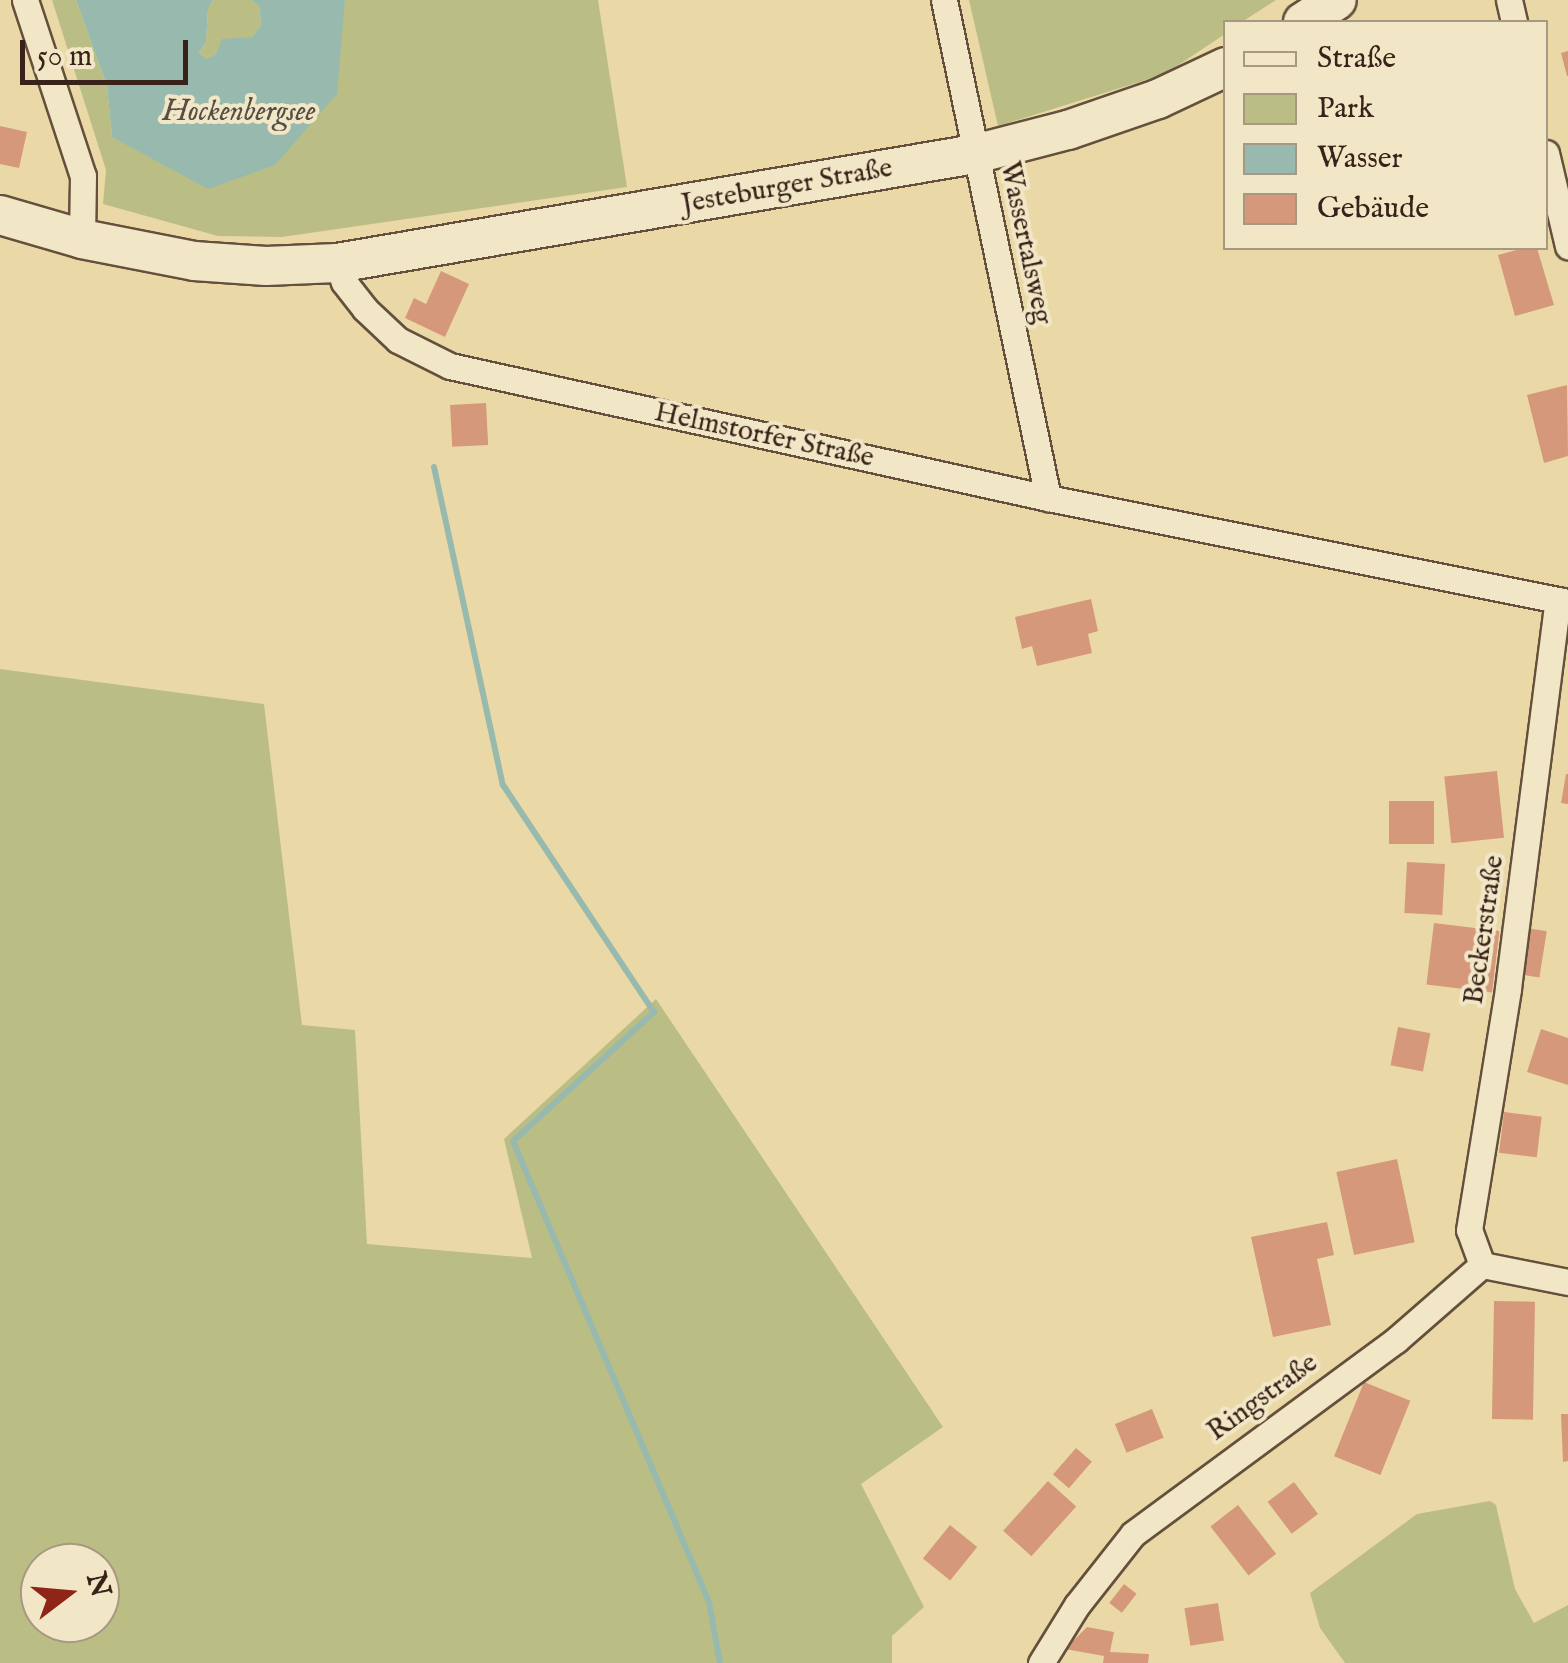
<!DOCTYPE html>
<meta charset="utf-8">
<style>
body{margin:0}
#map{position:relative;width:1568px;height:1663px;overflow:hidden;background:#ead9a7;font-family:"IM FELL English",serif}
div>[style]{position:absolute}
.green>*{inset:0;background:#babe85}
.water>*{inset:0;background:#98b9ad}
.stream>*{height:6px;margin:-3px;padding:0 3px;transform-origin:3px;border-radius:3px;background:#98b9ad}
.building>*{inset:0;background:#d5987a;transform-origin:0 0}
.roads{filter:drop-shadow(2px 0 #64503c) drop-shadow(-2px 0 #64503c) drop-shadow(0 2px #64503c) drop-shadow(0 -2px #64503c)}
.street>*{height:25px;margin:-12.5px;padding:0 12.5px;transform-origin:12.5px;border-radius:12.5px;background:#f1e6c6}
.secondary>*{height:38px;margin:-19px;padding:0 19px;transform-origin:19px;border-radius:19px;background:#f1e6c6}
span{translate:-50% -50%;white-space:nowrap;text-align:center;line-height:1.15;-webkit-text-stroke:8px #f1e6c6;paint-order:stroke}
.street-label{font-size:28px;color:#382219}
.water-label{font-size:30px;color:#554f45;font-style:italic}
.legend{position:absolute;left:1223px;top:20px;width:325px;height:230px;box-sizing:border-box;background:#f1e6c6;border:2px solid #a79881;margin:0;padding:12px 18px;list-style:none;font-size:30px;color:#382219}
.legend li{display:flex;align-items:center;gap:20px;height:50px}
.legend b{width:50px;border:2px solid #a79881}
.north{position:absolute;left:20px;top:1543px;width:100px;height:100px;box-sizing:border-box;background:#f1e6c6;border:2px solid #a79881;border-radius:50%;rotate:74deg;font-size:28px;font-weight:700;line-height:40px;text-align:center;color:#382219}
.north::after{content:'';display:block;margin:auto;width:35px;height:45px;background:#8f2418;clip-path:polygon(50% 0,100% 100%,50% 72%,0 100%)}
.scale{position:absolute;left:20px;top:40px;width:168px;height:45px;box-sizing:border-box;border:5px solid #382219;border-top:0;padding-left:12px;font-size:30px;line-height:35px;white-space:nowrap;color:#382219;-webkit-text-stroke:8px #f1e6c6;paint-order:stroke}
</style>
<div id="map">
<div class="green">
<div style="clip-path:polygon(52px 0,76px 0,107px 86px,112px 137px,340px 34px,345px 0,598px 0,627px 187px,282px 237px,218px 236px,103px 204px,106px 170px)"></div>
<div style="clip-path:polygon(213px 0,251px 0,259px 6px,261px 25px,252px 37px,206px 59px,199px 52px,206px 42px,208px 9px)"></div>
<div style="clip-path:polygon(969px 0,1276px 0,1242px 22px,1226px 22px,1225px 34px,1165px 74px,998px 126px)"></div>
<div style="clip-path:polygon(evenodd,0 669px,264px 704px,302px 1025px,355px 1030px,367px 1244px,532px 1258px,504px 1139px,656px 999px,943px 1427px,861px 1484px,924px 1607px,892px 1636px,892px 1663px,0 1663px,0 669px,40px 1563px,100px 1563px,100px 1623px,40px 1623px,40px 1563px)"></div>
<div style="clip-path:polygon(1490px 1501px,1496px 1505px,1515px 1589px,1534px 1623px,1568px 1605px,1568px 1663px,1345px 1663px,1320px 1628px,1310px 1593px,1417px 1514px)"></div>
</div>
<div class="water">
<div style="clip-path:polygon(76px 0,213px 0,208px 9px,206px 42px,199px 52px,206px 59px,216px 54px,222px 39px,252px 37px,261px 25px,259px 6px,251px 0,345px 0,337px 94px,275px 165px,208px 189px,112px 137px,107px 86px)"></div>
</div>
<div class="stream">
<div style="left:434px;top:467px;width:325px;rotate:77.8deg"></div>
<div style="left:503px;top:785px;width:273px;rotate:56.4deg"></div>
<div style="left:654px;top:1012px;width:191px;rotate:137.5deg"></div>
<div style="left:513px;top:1141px;width:501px;rotate:66.97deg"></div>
<div style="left:709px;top:1602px;width:62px;rotate:79.8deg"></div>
</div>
<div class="building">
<div style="clip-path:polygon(1568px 51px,1568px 76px,1567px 76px,1561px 53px)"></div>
<div style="clip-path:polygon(0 126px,27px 132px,19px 168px,0 164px)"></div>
<div style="clip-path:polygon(1524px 248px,1537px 248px,1554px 305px,1515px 316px,1498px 255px)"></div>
<div style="clip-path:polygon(441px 271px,469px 284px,445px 337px,405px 318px,414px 298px,426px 304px)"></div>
<div style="clip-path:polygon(1567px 385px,1568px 456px,1544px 463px,1527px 395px)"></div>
<div style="left:486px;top:403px;width:42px;height:36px;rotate:87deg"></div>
<div style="clip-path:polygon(1091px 599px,1098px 631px,1088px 634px,1092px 653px,1037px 666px,1032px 646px,1022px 649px,1015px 617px)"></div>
<div style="left:1497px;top:771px;width:67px;height:53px;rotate:84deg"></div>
<div style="clip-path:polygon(1566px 774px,1568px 774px,1568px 804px,1561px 803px)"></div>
<div style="left:1389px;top:801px;width:45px;height:43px"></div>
<div style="left:1407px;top:862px;width:38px;height:51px;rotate:3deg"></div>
<div style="left:1434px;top:923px;width:66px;height:62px;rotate:7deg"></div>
<div style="left:1527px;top:928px;width:20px;height:47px;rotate:9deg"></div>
<div style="left:1398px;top:1027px;width:33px;height:39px;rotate:11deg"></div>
<div style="clip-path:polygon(1541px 1029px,1568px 1038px,1568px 1085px,1527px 1072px)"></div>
<div style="left:1504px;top:1112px;width:38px;height:41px;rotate:7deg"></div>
<div style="left:1397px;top:1159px;width:85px;height:62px;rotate:78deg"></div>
<div style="clip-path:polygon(1327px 1222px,1334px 1255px,1317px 1259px,1331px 1325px,1273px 1337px,1251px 1237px)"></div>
<div style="left:1494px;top:1301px;width:41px;height:118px;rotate:1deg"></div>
<div style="left:1364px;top:1382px;width:50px;height:80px;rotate:22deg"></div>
<div style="left:1152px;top:1409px;width:31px;height:40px;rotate:68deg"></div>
<div style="clip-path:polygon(1561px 1414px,1568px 1414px,1568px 1461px,1563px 1462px)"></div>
<div style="left:1076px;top:1448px;width:21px;height:35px;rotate:41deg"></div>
<div style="left:1048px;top:1481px;width:38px;height:67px;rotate:42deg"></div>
<div style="left:1294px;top:1482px;width:40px;height:33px;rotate:53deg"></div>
<div style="left:1238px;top:1505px;width:62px;height:35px;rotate:52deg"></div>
<div style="left:950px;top:1525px;width:35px;height:43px;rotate:39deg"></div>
<div style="left:1124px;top:1584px;width:16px;height:24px;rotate:38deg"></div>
<div style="left:1218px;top:1603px;width:38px;height:34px;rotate:81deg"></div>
<div style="clip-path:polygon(1087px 1627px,1114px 1632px,1110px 1652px,1149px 1654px,1148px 1663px,1103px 1663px,1104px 1656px,1065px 1649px)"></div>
</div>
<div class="roads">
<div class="street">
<div style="left:25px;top:0;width:185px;rotate:71.8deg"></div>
<div style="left:83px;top:176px;width:63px;rotate:90.9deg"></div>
<div style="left:944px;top:0;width:509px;rotate:78.2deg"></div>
<div style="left:1509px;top:0;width:23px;rotate:77deg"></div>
<div style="left:1546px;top:153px;width:96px;rotate:76.7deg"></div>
<div style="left:337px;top:263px;width:20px;rotate:70deg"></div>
<div style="left:344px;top:282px;width:34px;rotate:52deg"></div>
<div style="left:365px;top:309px;width:45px;rotate:43.2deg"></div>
<div style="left:398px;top:340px;width:58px;rotate:26.6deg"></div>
<div style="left:450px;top:366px;width:612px;rotate:12.45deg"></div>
<div style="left:1048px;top:498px;width:530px;rotate:11.31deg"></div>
<div style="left:1482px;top:1265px;width:37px;rotate:-110deg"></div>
<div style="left:1469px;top:1230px;width:245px;rotate:-80.8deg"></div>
<div style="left:1508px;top:988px;width:391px;rotate:-82.7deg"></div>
<div style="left:1482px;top:1265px;width:88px;rotate:11.2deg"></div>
<div style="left:1041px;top:1663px;width:68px;rotate:-58.2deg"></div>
<div style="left:1077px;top:1605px;width:90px;rotate:-51.7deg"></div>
<div style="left:1133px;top:1534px;width:327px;rotate:-36.4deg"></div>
<div style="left:1396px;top:1340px;width:114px;rotate:-41.1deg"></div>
</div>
<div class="secondary">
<div style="left:1303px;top:22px;width:40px;rotate:-32.9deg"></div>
<div style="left:0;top:215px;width:85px;rotate:16.3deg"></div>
<div style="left:82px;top:239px;width:114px;rotate:11.1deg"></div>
<div style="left:194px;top:261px;width:72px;rotate:4deg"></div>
<div style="left:266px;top:266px;width:71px;rotate:-2.4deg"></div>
<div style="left:337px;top:263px;width:647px;rotate:-9.7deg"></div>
<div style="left:975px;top:154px;width:96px;rotate:-14.5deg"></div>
<div style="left:1068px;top:130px;width:95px;rotate:-19deg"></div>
<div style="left:1158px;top:99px;width:75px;rotate:-25.2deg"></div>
</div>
</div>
<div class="street-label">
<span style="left:787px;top:187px;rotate:-10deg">Jesteburger Straße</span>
<span style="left:1025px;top:243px;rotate:78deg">Wassertalsweg</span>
<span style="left:764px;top:436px;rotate:12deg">Helmstorfer Straße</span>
<span style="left:1485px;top:930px;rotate:-82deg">Beckerstraße</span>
<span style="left:1263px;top:1398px;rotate:-36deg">Ringstraße</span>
</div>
<div class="water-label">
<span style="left:239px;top:112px">Hockenbergsee</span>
</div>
<ul class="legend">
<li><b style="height:12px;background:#f1e6c6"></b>Straße</li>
<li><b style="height:28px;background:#babe85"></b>Park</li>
<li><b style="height:28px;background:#98b9ad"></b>Wasser</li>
<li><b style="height:28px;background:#d5987a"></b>Gebäude</li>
</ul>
<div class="north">N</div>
<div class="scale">50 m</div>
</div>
